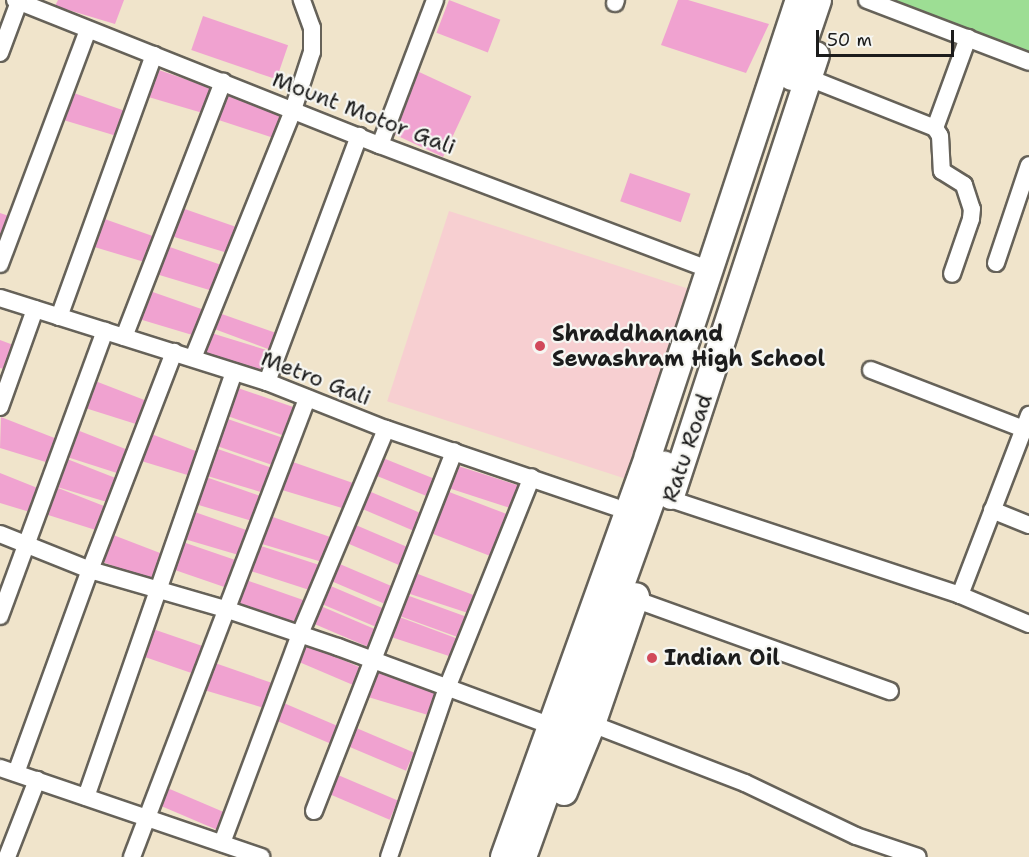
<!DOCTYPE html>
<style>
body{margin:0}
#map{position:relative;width:1029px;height:857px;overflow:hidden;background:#f0e4cb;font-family:"Shantell Sans",sans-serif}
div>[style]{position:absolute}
.built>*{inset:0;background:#f7cfd1;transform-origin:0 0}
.green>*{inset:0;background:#9dde94}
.building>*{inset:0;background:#f0a2d0;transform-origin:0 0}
.roads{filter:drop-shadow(2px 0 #666259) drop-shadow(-2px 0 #666259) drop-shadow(0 2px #666259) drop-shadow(0 -2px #666259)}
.street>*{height:16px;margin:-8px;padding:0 8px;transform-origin:8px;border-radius:8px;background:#fff}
.primary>*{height:26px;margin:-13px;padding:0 13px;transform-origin:13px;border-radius:13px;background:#fff}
.dots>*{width:16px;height:16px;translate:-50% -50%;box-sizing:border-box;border:3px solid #f6f6f2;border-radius:50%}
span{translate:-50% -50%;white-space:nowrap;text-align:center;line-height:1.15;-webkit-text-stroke:4.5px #f6f6f2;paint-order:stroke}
.street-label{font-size:22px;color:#1c1c1c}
.poi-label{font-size:22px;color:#1c1c1c;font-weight:700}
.left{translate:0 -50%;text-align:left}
.scale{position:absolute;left:816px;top:30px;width:138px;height:27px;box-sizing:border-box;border:3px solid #1c1c1c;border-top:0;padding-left:8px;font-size:18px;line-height:21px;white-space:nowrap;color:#1c1c1c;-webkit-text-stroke:4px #f6f6f2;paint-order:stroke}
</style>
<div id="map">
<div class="built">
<div style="left:449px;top:211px;width:254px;height:200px;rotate:18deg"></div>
</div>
<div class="green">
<div style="clip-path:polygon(892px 0,1029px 0,1029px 56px)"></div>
</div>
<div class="building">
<div style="clip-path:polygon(58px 0,124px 0,115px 24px,55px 6px)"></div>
<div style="left:449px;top:0;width:55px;height:35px;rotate:21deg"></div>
<div style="clip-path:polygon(678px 0,688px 0,769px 24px,746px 73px,661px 45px)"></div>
<div style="left:203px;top:16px;width:90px;height:36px;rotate:19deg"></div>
<div style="clip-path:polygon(153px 68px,217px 90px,206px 114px,145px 96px)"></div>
<div style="left:417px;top:71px;width:60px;height:67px;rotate:25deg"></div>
<div style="clip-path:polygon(68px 91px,131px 113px,120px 137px,60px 119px)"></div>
<div style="left:223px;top:91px;width:66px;height:29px;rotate:18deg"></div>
<div style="left:630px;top:173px;width:64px;height:30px;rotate:19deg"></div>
<div style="clip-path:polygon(179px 207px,242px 229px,231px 254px,171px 236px)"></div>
<div style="clip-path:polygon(0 213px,15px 218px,0 242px)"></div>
<div style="clip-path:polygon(99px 217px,161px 239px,151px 264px,91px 246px)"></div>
<div style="clip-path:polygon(164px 245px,227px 267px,216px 292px,156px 274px)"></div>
<div style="clip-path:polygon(147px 290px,210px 312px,199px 337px,139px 319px)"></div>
<div style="clip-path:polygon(216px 312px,279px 334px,276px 352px,209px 327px)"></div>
<div style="clip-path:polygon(208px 332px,273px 352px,265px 378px,199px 353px)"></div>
<div style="clip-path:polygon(0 340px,16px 346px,9px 370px,0 368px)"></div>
<div style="clip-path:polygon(90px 379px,147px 401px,139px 425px,82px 407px)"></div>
<div style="left:235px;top:387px;width:67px;height:30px;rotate:19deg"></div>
<div style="clip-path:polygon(1px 417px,57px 439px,49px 463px,0 448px)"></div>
<div style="left:222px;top:417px;width:67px;height:29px;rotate:19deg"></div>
<div style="clip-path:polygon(72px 428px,128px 450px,120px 474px,64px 456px)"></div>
<div style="clip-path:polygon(146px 432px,201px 453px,194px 477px,138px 460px)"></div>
<div style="clip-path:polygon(212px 447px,275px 469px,264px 493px,204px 475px)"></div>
<div style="left:378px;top:456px;width:66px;height:19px;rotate:22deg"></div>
<div style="clip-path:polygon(62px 457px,118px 479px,110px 503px,54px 486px)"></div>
<div style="clip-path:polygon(290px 461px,353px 483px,342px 508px,282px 490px)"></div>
<div style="left:452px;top:464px;width:73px;height:24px;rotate:18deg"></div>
<div style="clip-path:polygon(0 473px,40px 489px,33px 513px,0 503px)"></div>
<div style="clip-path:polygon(203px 476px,263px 497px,252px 521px,192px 503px)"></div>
<div style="clip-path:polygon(53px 486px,109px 508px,102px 532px,45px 514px)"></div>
<div style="left:364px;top:489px;width:65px;height:19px;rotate:23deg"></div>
<div style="left:444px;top:490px;width:71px;height:45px;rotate:21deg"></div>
<div style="clip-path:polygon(189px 510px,252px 532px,242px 556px,181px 538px)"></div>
<div style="clip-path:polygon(270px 516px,333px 538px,322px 562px,262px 544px)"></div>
<div style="left:351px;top:523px;width:65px;height:20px;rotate:23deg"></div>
<div style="left:108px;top:533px;width:60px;height:29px;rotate:21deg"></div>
<div style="left:177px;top:540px;width:67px;height:29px;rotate:19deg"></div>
<div style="left:258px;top:545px;width:66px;height:27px;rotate:18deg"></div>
<div style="left:335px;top:562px;width:65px;height:19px;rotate:23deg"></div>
<div style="clip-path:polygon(410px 571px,476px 596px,468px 613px,404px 592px)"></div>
<div style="clip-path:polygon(243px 579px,306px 601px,295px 625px,235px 607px)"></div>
<div style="left:326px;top:584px;width:65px;height:20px;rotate:23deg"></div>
<div style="left:401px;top:593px;width:71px;height:22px;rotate:20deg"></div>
<div style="left:316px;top:604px;width:65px;height:19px;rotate:23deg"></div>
<div style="clip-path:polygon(394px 615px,461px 640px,452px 657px,388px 636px)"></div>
<div style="left:147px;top:627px;width:67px;height:29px;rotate:19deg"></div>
<div style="left:303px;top:643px;width:65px;height:19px;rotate:23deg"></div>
<div style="clip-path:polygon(212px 662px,275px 684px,264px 708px,204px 690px)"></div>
<div style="clip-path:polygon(376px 669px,439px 691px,428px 715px,368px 697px)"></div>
<div style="left:279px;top:701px;width:65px;height:19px;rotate:23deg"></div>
<div style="left:354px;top:727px;width:65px;height:20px;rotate:23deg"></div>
<div style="left:338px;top:775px;width:65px;height:21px;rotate:23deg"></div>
<div style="left:165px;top:787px;width:65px;height:19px;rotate:23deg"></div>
</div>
<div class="roads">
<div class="street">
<div style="left:15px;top:0;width:393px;rotate:21.7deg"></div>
<div style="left:380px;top:145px;width:339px;rotate:20.7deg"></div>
<div style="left:867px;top:0;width:173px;rotate:20.9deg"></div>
<div style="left:615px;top:3px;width:3px;rotate:-72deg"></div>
<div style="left:0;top:53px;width:54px;rotate:-69.6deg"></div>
<div style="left:809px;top:78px;width:136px;rotate:21.6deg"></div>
<div style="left:935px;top:128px;width:9px;rotate:58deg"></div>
<div style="left:940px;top:136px;width:35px;rotate:87deg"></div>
<div style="left:942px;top:171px;width:26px;rotate:32deg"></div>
<div style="left:964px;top:185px;width:25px;rotate:72deg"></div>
<div style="left:972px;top:209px;width:10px;rotate:96deg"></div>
<div style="left:971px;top:219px;width:58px;rotate:109.1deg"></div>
<div style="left:935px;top:128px;width:96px;rotate:-69.9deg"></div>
<div style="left:380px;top:145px;width:155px;rotate:-69.2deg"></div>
<div style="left:996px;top:263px;width:103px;rotate:-71.4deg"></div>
<div style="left:0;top:264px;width:250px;rotate:-69.4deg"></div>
<div style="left:0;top:298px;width:280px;rotate:17.5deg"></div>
<div style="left:267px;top:382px;width:128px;rotate:21.6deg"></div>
<div style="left:386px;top:429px;width:242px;rotate:18.8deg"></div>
<div style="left:59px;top:317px;width:279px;rotate:-70.1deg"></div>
<div style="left:124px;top:337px;width:274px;rotate:-68.8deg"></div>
<div style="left:193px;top:358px;width:267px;rotate:-68deg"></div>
<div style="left:293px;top:110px;width:61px;rotate:-71.9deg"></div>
<div style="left:312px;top:52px;width:24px;rotate:-90deg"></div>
<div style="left:312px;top:28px;width:30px;rotate:-110deg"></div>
<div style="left:871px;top:370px;width:164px;rotate:21.1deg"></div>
<div style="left:267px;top:382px;width:263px;rotate:-69.5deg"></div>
<div style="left:0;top:407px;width:104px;rotate:-70.3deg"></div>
<div style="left:670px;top:499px;width:305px;rotate:18.3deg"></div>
<div style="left:960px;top:595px;width:75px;rotate:22.8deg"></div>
<div style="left:992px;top:510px;width:40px;rotate:22deg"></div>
<div style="left:0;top:534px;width:97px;rotate:21.8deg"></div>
<div style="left:90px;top:570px;width:141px;rotate:16.1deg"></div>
<div style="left:225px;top:609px;width:119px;rotate:18.6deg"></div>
<div style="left:338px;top:647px;width:216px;rotate:20.3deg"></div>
<div style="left:960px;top:595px;width:193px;rotate:-69deg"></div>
<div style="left:634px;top:599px;width:272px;rotate:19.8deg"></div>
<div style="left:0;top:616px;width:304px;rotate:-69.8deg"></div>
<div style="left:592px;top:724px;width:164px;rotate:21.1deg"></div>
<div style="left:745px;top:783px;width:123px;rotate:25.5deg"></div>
<div style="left:856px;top:836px;width:65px;rotate:18.7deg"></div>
<div style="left:0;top:768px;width:276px;rotate:18.8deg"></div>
<div style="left:16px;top:773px;width:216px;rotate:-70deg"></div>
<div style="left:90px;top:570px;width:234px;rotate:-68.9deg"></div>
<div style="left:86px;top:797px;width:450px;rotate:-70.8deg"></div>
<div style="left:314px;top:811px;width:386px;rotate:-68.7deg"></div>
<div style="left:222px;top:843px;width:223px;rotate:-69.5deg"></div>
<div style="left:300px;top:634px;width:222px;rotate:-67.2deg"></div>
<div style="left:7px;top:857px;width:83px;rotate:-68.7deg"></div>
<div style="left:132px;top:857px;width:491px;rotate:-69.1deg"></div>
<div style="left:389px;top:857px;width:179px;rotate:-71.1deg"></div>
<div style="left:447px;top:688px;width:227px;rotate:-68.1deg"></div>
</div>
<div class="primary">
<div style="left:792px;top:77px;width:81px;rotate:-71.3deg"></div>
<div style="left:671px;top:496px;width:464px;rotate:-71.8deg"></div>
<div style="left:564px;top:792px;width:74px;rotate:-67.6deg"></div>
<div style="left:592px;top:724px;width:135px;rotate:-71deg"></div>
<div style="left:504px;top:857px;width:426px;rotate:-70.2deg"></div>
<div style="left:648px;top:456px;width:480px;rotate:-71.7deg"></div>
<div style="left:523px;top:857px;width:417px;rotate:-70.2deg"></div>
</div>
</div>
<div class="dots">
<div style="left:540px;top:346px;background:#d1495b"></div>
<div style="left:652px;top:658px;background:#d1495b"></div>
</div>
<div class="street-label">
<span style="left:364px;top:113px;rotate:21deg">Mount Motor Gali</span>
<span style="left:316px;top:378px;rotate:21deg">Metro Gali</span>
<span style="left:687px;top:448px;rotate:-71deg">Ratu Road</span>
</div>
<div class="poi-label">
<span class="left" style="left:552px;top:346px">Shraddhanand<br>Sewashram High School</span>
<span class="left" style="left:664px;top:658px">Indian Oil</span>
</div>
<div class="scale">50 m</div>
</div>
